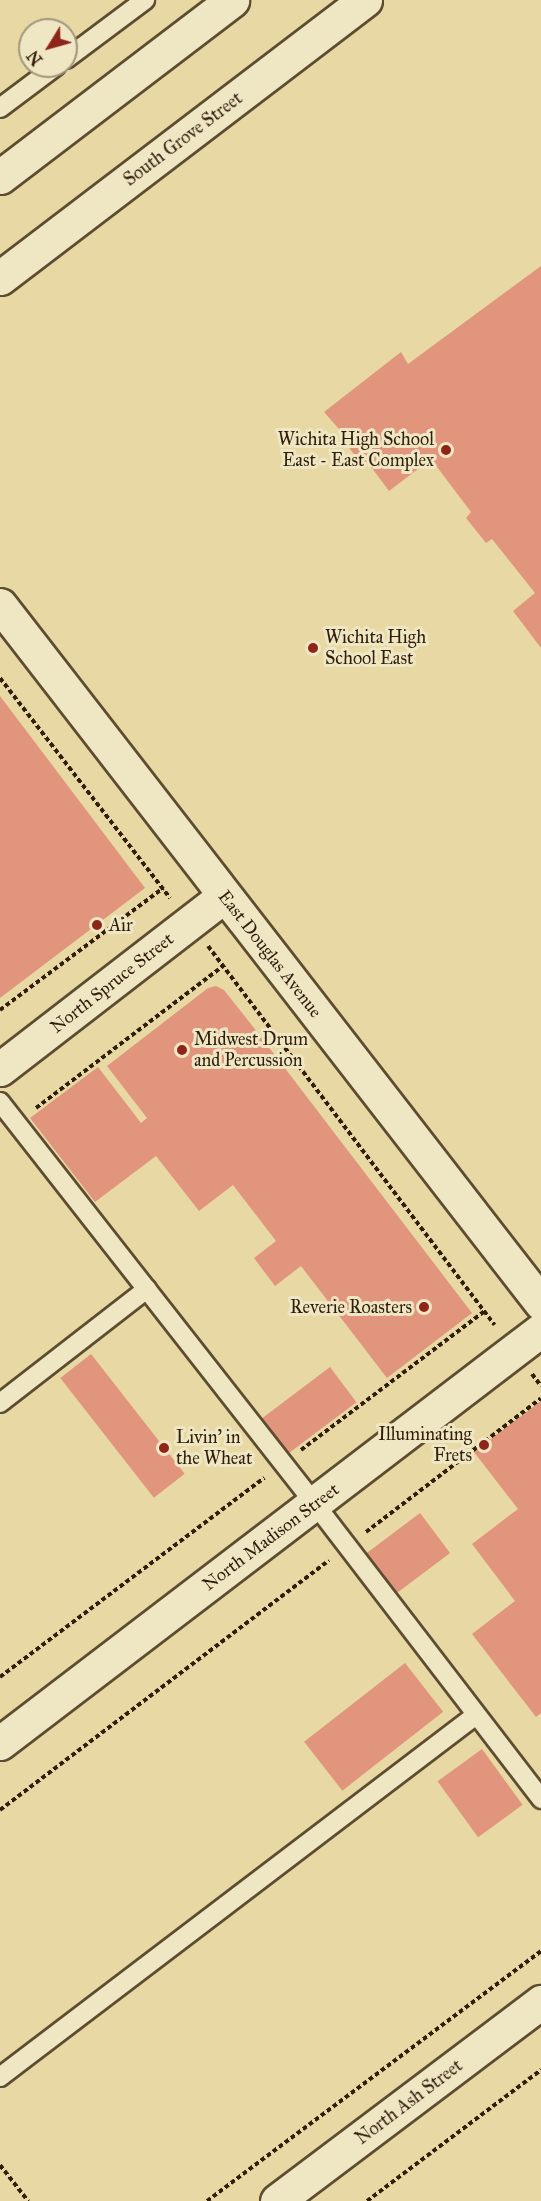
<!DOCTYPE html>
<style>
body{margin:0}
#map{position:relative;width:541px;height:2201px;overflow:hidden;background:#e7d8a4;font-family:"IM FELL Great Primer",serif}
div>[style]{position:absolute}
.building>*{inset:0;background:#e1957c;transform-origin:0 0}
.path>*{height:4px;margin-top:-2px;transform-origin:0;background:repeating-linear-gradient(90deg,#301d0a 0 4.5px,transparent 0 7.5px)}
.roads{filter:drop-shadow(2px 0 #5e4c30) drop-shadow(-2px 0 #5e4c30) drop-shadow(0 2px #5e4c30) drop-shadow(0 -2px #5e4c30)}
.lane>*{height:18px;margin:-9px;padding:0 9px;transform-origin:9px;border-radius:9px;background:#efe6c4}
.street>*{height:33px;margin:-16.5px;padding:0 16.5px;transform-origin:16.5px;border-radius:16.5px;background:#efe6c4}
.secondary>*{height:33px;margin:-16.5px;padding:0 16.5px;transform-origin:16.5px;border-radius:16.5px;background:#efe6c4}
.dots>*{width:16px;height:16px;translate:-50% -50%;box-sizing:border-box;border:3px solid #efe6c4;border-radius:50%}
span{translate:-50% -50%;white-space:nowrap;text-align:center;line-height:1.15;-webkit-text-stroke:6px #efe6c4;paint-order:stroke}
.street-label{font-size:18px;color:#301d0a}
.poi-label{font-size:18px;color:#301d0a}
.right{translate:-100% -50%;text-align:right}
.left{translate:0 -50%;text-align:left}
.north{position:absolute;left:18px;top:18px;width:60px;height:60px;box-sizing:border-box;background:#efe6c4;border:2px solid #a3967a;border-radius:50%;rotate:233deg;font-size:16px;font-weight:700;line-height:24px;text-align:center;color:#301d0a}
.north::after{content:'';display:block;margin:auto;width:21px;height:27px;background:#8f2418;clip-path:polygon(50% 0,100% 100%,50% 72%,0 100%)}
</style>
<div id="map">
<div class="building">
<div style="clip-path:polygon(541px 266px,541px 648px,513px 611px,535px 593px,492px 539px,486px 543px,466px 518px,471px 512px,431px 459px,389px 491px,369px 464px,362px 465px,344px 441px,346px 437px,324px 412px,401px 352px,408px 364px)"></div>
<div style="clip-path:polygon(0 696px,145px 888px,0 998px)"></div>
<div style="clip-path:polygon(216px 986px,224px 990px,258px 1033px,472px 1313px,387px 1378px,301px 1266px,275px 1286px,254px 1258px,276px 1241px,233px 1185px,199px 1211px,156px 1156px,95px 1202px,30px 1118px,98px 1067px,141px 1123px,147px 1118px,107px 1066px,208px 988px)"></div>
<div style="left:91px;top:1354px;width:152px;height:39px;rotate:52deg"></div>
<div style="left:330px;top:1367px;width:44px;height:85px;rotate:53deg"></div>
<div style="clip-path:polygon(541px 1401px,541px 1713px,536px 1717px,472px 1634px,515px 1601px,472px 1544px,518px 1509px,474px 1452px)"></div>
<div style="left:420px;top:1513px;width:50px;height:67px;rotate:53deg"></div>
<div style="left:405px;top:1663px;width:62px;height:128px;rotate:52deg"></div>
<div style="left:482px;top:1749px;width:69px;height:55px;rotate:54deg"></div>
</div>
<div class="path">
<div style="left:0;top:678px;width:278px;rotate:52.3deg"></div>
<div style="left:208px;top:946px;width:475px;rotate:52.9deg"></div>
<div style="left:0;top:1010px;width:204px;rotate:-36.8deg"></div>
<div style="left:36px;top:1108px;width:235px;rotate:-37.2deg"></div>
<div style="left:532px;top:1374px;width:15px;rotate:53deg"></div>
<div style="left:301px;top:1450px;width:231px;rotate:-37.1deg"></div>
<div style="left:366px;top:1532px;width:220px;rotate:-37.4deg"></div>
<div style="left:0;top:1677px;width:331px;rotate:-37deg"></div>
<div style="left:0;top:1810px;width:413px;rotate:-37.2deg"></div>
<div style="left:0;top:2165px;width:46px;rotate:52.1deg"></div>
<div style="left:207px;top:2201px;width:417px;rotate:-36.8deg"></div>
<div style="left:367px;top:2201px;width:218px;rotate:-37deg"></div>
</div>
<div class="roads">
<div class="lane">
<div style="left:66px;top:59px;width:99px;rotate:-36.8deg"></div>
<div style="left:0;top:108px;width:70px;rotate:-36.9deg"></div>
<div style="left:0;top:1102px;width:511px;rotate:51.92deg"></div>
<div style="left:315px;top:1504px;width:372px;rotate:52.5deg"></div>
<div style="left:0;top:1403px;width:186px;rotate:-37.8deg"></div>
<div style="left:0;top:2077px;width:598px;rotate:-37.25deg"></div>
</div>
<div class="street">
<div style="left:0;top:1069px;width:283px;rotate:-37.7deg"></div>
<div style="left:0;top:1743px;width:681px;rotate:-37.36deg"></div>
<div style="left:277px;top:2201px;width:331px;rotate:-37deg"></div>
</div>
<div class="secondary">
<div style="left:0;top:177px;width:292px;rotate:-37.3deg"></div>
<div style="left:0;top:278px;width:459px;rotate:-37.3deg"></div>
<div style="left:0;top:605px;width:883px;rotate:52.22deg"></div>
</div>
</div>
<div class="dots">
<div style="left:446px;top:450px;background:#8f2418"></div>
<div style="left:313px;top:648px;background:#8f2418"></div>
<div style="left:97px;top:925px;background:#8f2418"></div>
<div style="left:182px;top:1050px;background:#8f2418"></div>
<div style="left:424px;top:1307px;background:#8f2418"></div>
<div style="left:484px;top:1445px;background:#8f2418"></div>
<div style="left:164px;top:1448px;background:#8f2418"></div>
</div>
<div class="street-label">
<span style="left:183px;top:139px;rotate:-37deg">South Grove Street</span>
<span style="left:270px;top:954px;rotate:52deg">East Douglas Avenue</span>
<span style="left:112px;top:983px;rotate:-38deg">North Spruce Street</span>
<span style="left:271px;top:1537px;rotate:-37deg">North Madison Street</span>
<span style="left:409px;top:2102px;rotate:-37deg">North Ash Street</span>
</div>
<div class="poi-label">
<span class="right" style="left:434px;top:450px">Wichita High School<br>East - East Complex</span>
<span class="left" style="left:325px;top:648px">Wichita High<br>School East</span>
<span class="left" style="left:109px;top:925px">Air</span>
<span class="left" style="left:194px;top:1050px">Midwest Drum<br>and Percussion</span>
<span class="right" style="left:412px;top:1307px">Reverie Roasters</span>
<span class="right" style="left:472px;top:1445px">Illuminating<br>Frets</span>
<span class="left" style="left:176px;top:1448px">Livin' in<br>the Wheat</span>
</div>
<div class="north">N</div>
</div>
